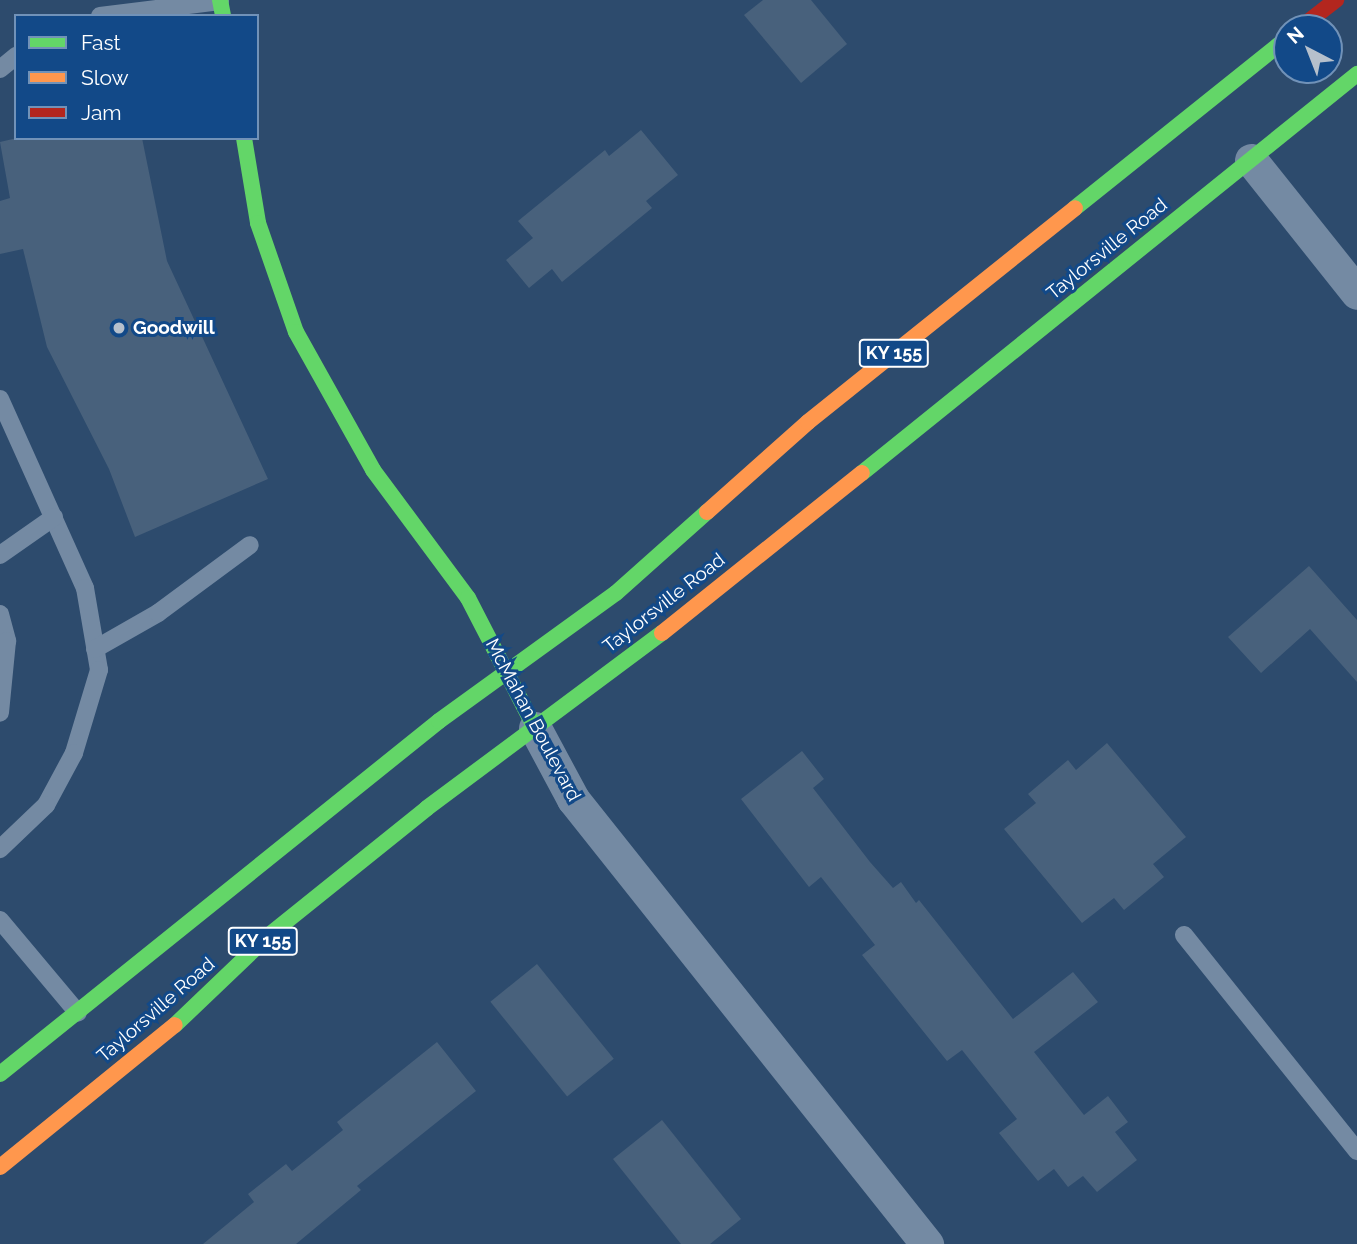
<!DOCTYPE html>
<style>
body{margin:0}
#map{position:relative;width:1357px;height:1244px;overflow:hidden;background:#2d4b6d;font-family:Raleway,sans-serif}
div>[style]{position:absolute}
.building>*{inset:0;background:#48617c;transform-origin:0 0}
.lane>*{height:18px;margin:-9px;padding:0 9px;transform-origin:9px;border-radius:9px;background:#748aa3}
.street>*{height:33px;margin:-16.5px;padding:0 16.5px;transform-origin:16.5px;border-radius:16.5px;background:#748aa3}
.fast>*{height:16px;margin:-8px;padding:0 8px;transform-origin:8px;border-radius:8px;background:#63d668}
.slow>*{height:16px;margin:-8px;padding:0 8px;transform-origin:8px;border-radius:8px;background:#ff974d}
.jam>*{height:16px;margin:-8px;padding:0 8px;transform-origin:8px;border-radius:8px;background:#b3261e}
.dots>*{width:19px;height:19px;translate:-50% -50%;box-sizing:border-box;border:4px solid #124988;border-radius:50%}
span{translate:-50% -50%;white-space:nowrap;text-align:center;line-height:1.15;-webkit-text-stroke:6px #124988;paint-order:stroke}
.shield-label span{padding:2px 5px;background:#124988;border:2px solid;border-radius:5px;-webkit-text-stroke-width:0}
.shield-label{font-size:18px;color:#fff;font-weight:700}
.street-label{font-size:19px;color:#fff}
.poi-label{font-size:19px;color:#fff;font-weight:700}
.left{translate:0 -50%;text-align:left}
.legend{position:absolute;left:14px;top:14px;width:245px;height:126px;box-sizing:border-box;background:#124988;border:2px solid #7192b8;margin:0;padding:9px 12px;list-style:none;font-size:21px;color:#fff}
.legend li{display:flex;align-items:center;gap:14px;height:35px}
.legend b{width:35px;border:2px solid #7192b8}
.north{position:absolute;left:1273px;top:14px;width:70px;height:70px;box-sizing:border-box;background:#124988;border:2px solid #7192b8;border-radius:50%;rotate:318deg;font-size:19px;font-weight:700;line-height:28px;text-align:center;color:#fff}
.north::after{content:'';display:block;margin:auto;width:24px;height:32px;background:#b6c0cc;clip-path:polygon(50% 0,100% 100%,50% 72%,0 100%)}
</style>
<div id="map">
<div class="building">
<div style="clip-path:polygon(763px 0,811px 0,847px 44px,801px 83px,744px 15px)"></div>
<div style="clip-path:polygon(641px 130px,678px 175px,646px 201px,652px 208px,562px 282px,552px 269px,529px 288px,506px 260px,533px 238px,518px 221px,605px 150px,609px 156px)"></div>
<div style="clip-path:polygon(17px 138px,142px 138px,167px 261px,268px 479px,135px 537px,109px 469px,47px 347px,23px 249px,0 254px,0 201px,10px 198px,0 142px)"></div>
<div style="clip-path:polygon(1309px 566px,1357px 620px,1357px 682px,1310px 629px,1261px 673px,1228px 637px)"></div>
<div style="clip-path:polygon(1107px 743px,1186px 837px,1153px 864px,1164px 877px,1124px 910px,1114px 898px,1082px 923px,1004px 829px,1036px 803px,1028px 794px,1068px 760px,1076px 770px)"></div>
<div style="clip-path:polygon(802px 751px,824px 779px,813px 788px,870px 862px,893px 888px,901px 882px,916px 903px,919px 900px,1013px 1019px,1073px 972px,1098px 1002px,1034px 1052px,1084px 1115px,1108px 1096px,1128px 1122px,1115px 1132px,1137px 1160px,1097px 1192px,1083px 1176px,1068px 1187px,1054px 1169px,1038px 1181px,999px 1133px,1017px 1119px,962px 1050px,947px 1061px,862px 955px,875px 945px,821px 877px,809px 887px,741px 799px)"></div>
<div style="left:537px;top:964px;width:122px;height:60px;rotate:51deg"></div>
<div style="clip-path:polygon(437px 1042px,476px 1091px,357px 1186px,361px 1190px,296px 1244px,203px 1244px,254px 1202px,248px 1194px,286px 1164px,292px 1171px,343px 1130px,337px 1122px)"></div>
<div style="clip-path:polygon(662px 1120px,741px 1219px,710px 1244px,681px 1244px,613px 1159px)"></div>
</div>
<div class="lane">
<div style="left:100px;top:16px;width:121px;rotate:-7.1deg"></div>
<div style="left:0;top:69px;width:21px;rotate:-39deg"></div>
<div style="left:0;top:399px;width:207px;rotate:65.8deg"></div>
<div style="left:85px;top:588px;width:83px;rotate:80.3deg"></div>
<div style="left:99px;top:670px;width:87px;rotate:106.8deg"></div>
<div style="left:74px;top:753px;width:59px;rotate:118.3deg"></div>
<div style="left:46px;top:805px;width:64px;rotate:136.3deg"></div>
<div style="left:0;top:555px;width:66px;rotate:-35.1deg"></div>
<div style="left:0;top:614px;width:28px;rotate:75deg"></div>
<div style="left:7px;top:641px;width:72px;rotate:95.6deg"></div>
<div style="left:95px;top:649px;width:73px;rotate:-29.7deg"></div>
<div style="left:158px;top:613px;width:114px;rotate:-36.5deg"></div>
<div style="left:0;top:920px;width:121px;rotate:50deg"></div>
<div style="left:1184px;top:935px;width:277px;rotate:51.3deg"></div>
</div>
<div class="street">
<div style="left:1251px;top:160px;width:170px;rotate:51.4deg"></div>
<div style="left:535px;top:728px;width:81px;rotate:61.8deg"></div>
<div style="left:573px;top:799px;width:569px;rotate:51.5deg"></div>
</div>
<div class="fast">
<div style="left:220px;top:0;width:16px;rotate:79deg"></div>
<div style="left:244px;top:138px;width:86px;rotate:80.6deg"></div>
<div style="left:258px;top:223px;width:115px;rotate:70.8deg"></div>
<div style="left:296px;top:332px;width:158px;rotate:60.8deg"></div>
<div style="left:373px;top:470px;width:159px;rotate:53.4deg"></div>
<div style="left:468px;top:598px;width:146px;rotate:62.7deg"></div>
<div style="left:1075px;top:208px;width:272px;rotate:-38.7deg"></div>
<div style="left:862px;top:473px;width:636px;rotate:-38.87deg"></div>
<div style="left:175px;top:1025px;width:129px;rotate:-43.7deg"></div>
<div style="left:268px;top:936px;width:204px;rotate:-38.8deg"></div>
<div style="left:427px;top:808px;width:293px;rotate:-36.7deg"></div>
<div style="left:0;top:1074px;width:563px;rotate:-38.8deg"></div>
<div style="left:439px;top:721px;width:218px;rotate:-35.9deg"></div>
<div style="left:616px;top:593px;width:122px;rotate:-41.7deg"></div>
</div>
<div class="slow">
<div style="left:707px;top:512px;width:135px;rotate:-41.7deg"></div>
<div style="left:808px;top:422px;width:342px;rotate:-38.7deg"></div>
<div style="left:662px;top:633px;width:256px;rotate:-38.7deg"></div>
<div style="left:0;top:1167px;width:225px;rotate:-39.1deg"></div>
</div>
<div class="jam">
<div style="left:1300px;top:28px;width:46px;rotate:-37.9deg"></div>
</div>
<div class="dots">
<div style="left:119px;top:328px;background:#b6c0cc"></div>
</div>
<div class="shield-label">
<span style="left:894px;top:353px">KY 155</span>
<span style="left:263px;top:941px">KY 155</span>
</div>
<div class="street-label">
<span style="left:1107px;top:249px;rotate:-39deg">Taylorsville Road</span>
<span style="left:664px;top:603px;rotate:-38deg">Taylorsville Road</span>
<span style="left:533px;top:720px;rotate:62deg">McMahan Boulevard</span>
<span style="left:156px;top:1010px;rotate:-41deg">Taylorsville Road</span>
</div>
<div class="poi-label">
<span class="left" style="left:133px;top:328px">Goodwill</span>
</div>
<ul class="legend">
<li><b style="height:9px;background:#63d668"></b>Fast</li>
<li><b style="height:9px;background:#ff974d"></b>Slow</li>
<li><b style="height:9px;background:#b3261e"></b>Jam</li>
</ul>
<div class="north">N</div>
</div>
